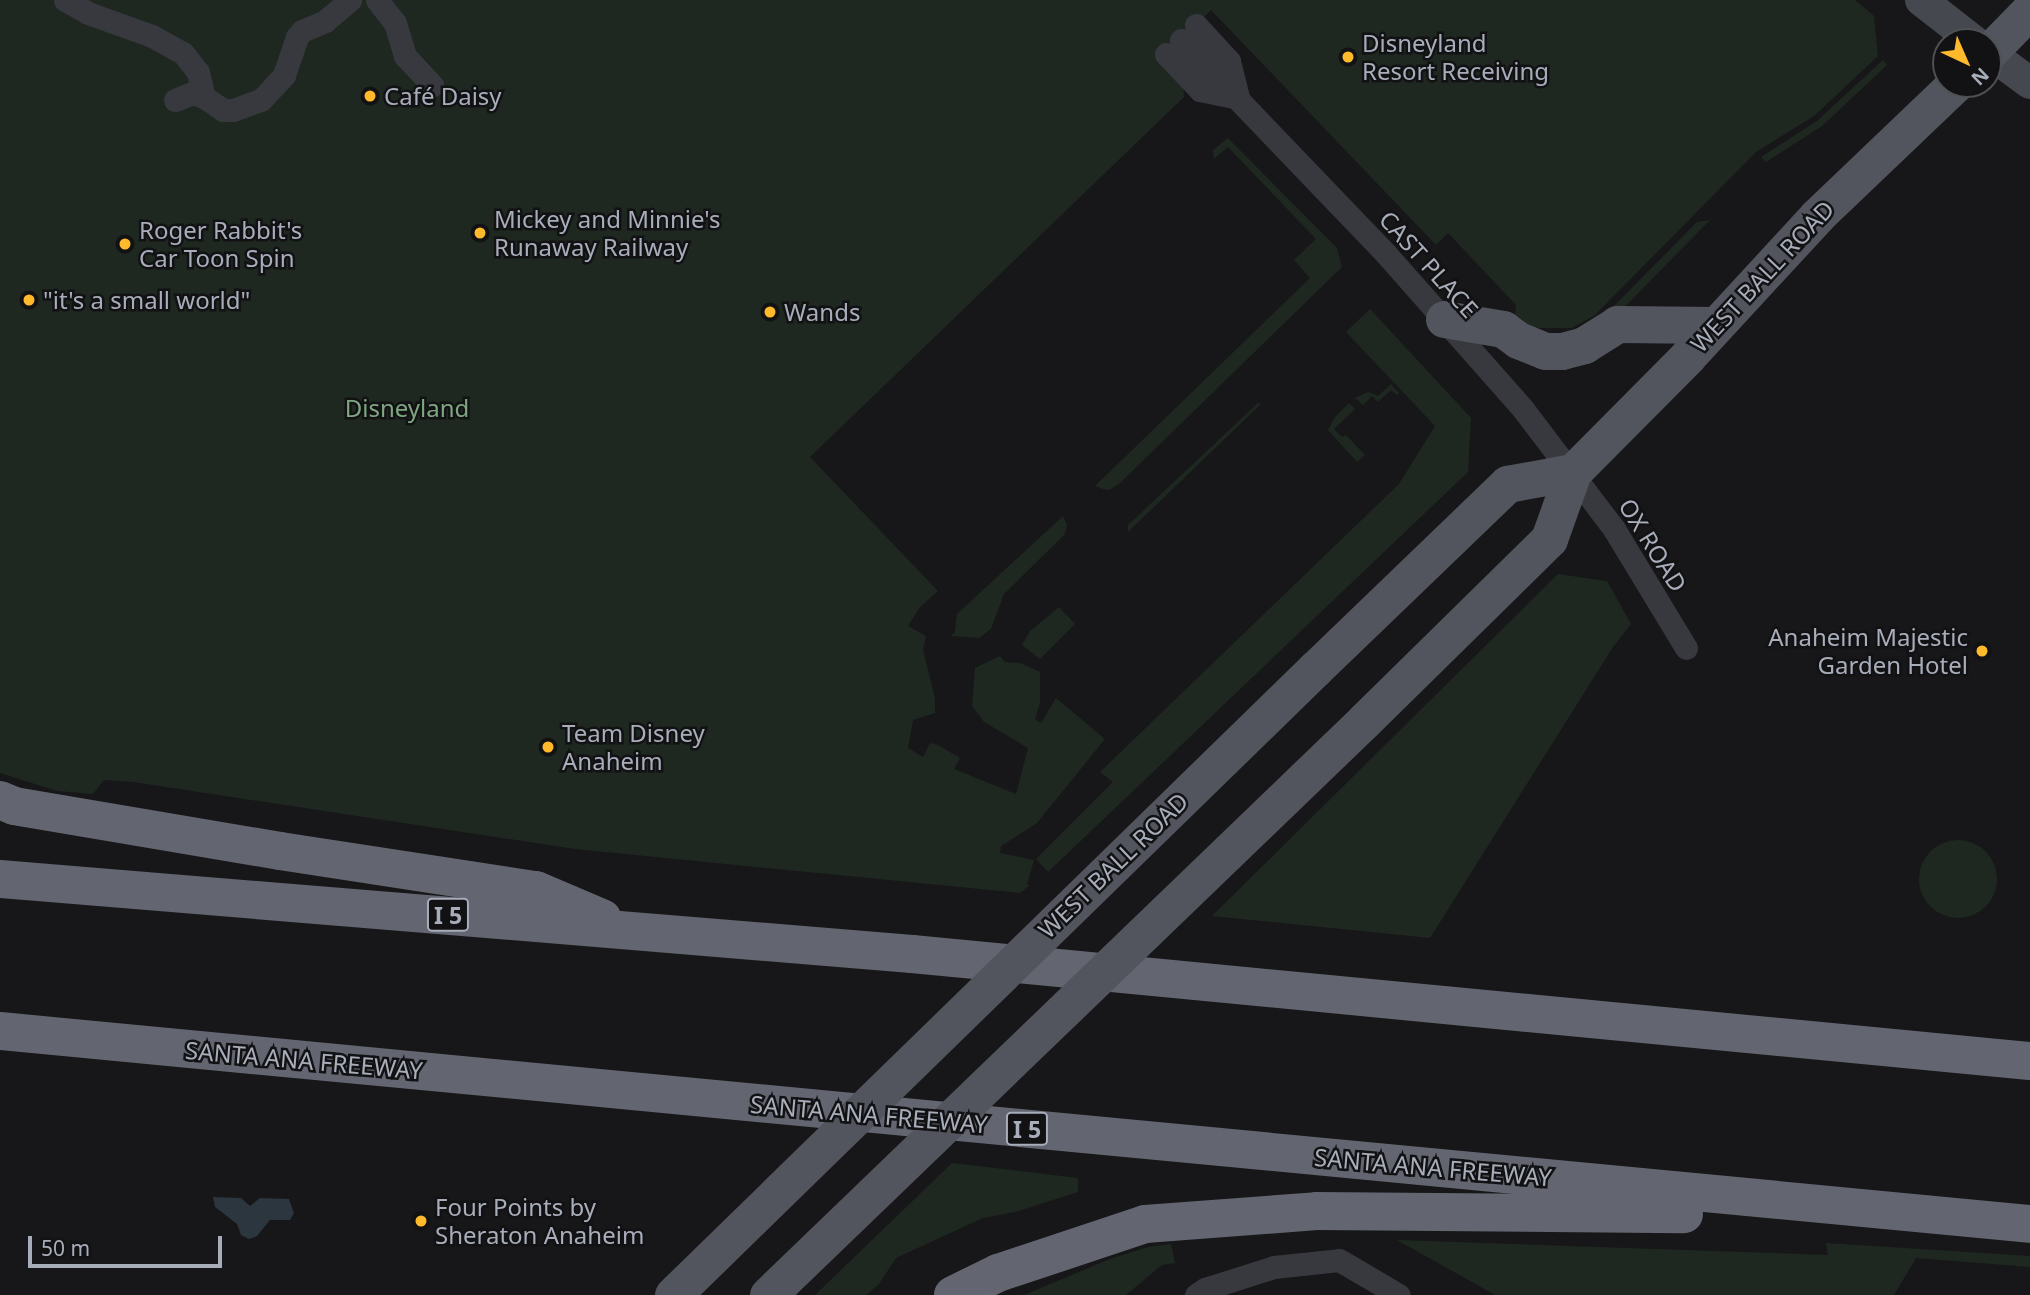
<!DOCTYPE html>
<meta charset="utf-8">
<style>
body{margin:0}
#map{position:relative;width:2030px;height:1295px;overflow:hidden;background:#171719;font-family:"Noto Sans",sans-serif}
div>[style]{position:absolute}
.green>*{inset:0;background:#1e2820}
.round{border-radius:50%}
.water>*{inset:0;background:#2c363e}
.street>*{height:23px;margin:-11.5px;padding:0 11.5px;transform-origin:11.5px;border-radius:11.5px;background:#38393f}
.secondary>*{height:32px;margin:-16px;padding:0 16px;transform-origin:16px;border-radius:16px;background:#45484f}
.primary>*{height:37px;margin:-18.5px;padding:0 18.5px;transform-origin:18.5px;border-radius:18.5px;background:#53555e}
.highway>*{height:38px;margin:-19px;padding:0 19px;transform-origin:19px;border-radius:19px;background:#636670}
.primary-bridge>*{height:37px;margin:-18.5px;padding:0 18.5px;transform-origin:18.5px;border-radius:18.5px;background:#53555e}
.dots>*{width:19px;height:19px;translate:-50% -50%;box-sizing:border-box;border:4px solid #121214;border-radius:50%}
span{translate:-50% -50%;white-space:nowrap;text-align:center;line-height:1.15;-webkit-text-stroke:5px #121214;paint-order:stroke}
.shield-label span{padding:2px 5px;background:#121214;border:2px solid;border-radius:5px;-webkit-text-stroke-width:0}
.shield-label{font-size:23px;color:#a8adba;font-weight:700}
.poi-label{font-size:24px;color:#a8adba}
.left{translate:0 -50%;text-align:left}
.right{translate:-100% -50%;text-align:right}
.street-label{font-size:24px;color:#a8adba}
.park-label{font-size:24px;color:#7ea681}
.north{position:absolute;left:1932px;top:28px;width:70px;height:70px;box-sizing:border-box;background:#121214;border:2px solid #4e5056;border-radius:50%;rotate:136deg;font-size:19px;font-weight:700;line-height:28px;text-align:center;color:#a8adba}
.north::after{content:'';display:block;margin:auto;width:24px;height:32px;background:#feba2a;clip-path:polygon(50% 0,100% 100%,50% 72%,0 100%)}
.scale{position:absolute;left:28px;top:1236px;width:194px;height:32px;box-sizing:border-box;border:4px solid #a8adba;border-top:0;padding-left:9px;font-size:21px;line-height:24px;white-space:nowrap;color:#a8adba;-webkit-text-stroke:5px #121214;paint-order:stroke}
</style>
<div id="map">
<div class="green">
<div style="clip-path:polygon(0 0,1855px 0,1874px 16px,1878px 56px,1814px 116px,1756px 152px,1595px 315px,1572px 328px,1533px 328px,1515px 317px,1516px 305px,1448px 233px,1436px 245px,1211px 10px,1181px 40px,1184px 97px,810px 457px,938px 591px,920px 607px,908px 626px,926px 636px,923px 650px,935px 698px,935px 713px,913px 720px,908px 748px,923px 757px,930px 743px,938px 745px,960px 758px,954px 769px,1016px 794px,1028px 748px,984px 722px,972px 706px,975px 668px,1000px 656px,1005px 662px,1020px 663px,1040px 672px,1040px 703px,1035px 719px,1041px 723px,1056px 698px,1105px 739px,1037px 823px,1001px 846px,1000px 853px,1034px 860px,1027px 885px,1030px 885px,1020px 893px,575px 849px,133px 782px,104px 780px,93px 794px,57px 791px,0 773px)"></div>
<div style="clip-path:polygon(1883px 60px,1887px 65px,1822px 126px,1766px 162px,1761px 157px,1817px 121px)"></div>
<div style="clip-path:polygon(1228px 138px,1337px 248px,1342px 267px,1119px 484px,1109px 490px,1103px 489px,1095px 486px,1310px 278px,1294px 260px,1316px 239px,1228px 147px,1214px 159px,1213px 150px)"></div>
<div style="clip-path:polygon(1710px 220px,1605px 327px,1599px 321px,1697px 222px)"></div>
<div style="clip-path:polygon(1370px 309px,1471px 418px,1468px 472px,1048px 872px,1036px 859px,1113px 782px,1100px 772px,1399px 484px,1435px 426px,1346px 332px)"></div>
<div style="clip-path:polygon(1391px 384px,1399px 393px,1397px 395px,1391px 390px,1378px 402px,1372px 396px,1363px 405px,1355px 398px,1368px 392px,1378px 396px)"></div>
<div style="clip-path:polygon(1258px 403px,1261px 404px,1128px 532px,1128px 525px)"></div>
<div style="clip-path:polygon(1349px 403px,1355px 409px,1334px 429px,1342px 437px,1346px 435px,1365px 455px,1357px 462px,1328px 430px,1335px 417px)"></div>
<div style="clip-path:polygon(1063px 516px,1067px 525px,1065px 534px,1004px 594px,991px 629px,979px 638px,951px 636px,955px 632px,957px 614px)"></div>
<div style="clip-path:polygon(1558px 574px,1607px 581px,1631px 624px,1613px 647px,1430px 938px,1212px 916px)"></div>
<div style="clip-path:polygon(1059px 607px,1075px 624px,1040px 659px,1022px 645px,1030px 631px)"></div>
<div class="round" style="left:1919px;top:840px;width:78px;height:78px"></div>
<div style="clip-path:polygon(952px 1163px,1078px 1178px,1078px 1192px,1015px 1212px,983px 1218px,896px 1258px,879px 1284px,866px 1295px,815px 1295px)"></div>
<div style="clip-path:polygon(1397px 1240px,1828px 1255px,1826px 1243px,2030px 1256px,2030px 1267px,1916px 1258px,1894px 1295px,1495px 1295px)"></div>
<div style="clip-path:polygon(1171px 1244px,1175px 1263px,1162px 1265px,1126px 1295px,1024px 1295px,1110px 1259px,1148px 1247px)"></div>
</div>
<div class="water">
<div style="clip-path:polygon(213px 1197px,241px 1198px,250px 1206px,260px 1198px,289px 1199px,294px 1213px,290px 1220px,270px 1220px,257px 1236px,249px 1239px,241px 1235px,237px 1224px,215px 1207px)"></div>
</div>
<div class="street">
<div style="left:65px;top:0;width:26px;rotate:29deg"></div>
<div style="left:88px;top:13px;width:68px;rotate:19.8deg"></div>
<div style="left:152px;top:36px;width:35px;rotate:29deg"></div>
<div style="left:183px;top:53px;width:24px;rotate:52deg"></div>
<div style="left:198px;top:72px;width:26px;rotate:77deg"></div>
<div style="left:377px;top:0;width:29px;rotate:52deg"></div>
<div style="left:395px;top:23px;width:34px;rotate:73deg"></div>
<div style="left:405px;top:56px;width:40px;rotate:47deg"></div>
<div style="left:1196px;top:25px;width:49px;rotate:47.5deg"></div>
<div style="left:1229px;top:61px;width:38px;rotate:76deg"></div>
<div style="left:1181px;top:40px;width:296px;rotate:46.2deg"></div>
<div style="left:1386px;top:254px;width:207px;rotate:48.5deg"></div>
<div style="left:1523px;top:409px;width:151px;rotate:52.8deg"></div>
<div style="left:1614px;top:529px;width:139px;rotate:58.8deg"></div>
<div style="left:1166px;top:54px;width:50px;rotate:46.6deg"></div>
<div style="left:1200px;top:90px;width:39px;rotate:12deg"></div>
<div style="left:175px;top:100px;width:18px;rotate:-22deg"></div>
<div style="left:192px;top:93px;width:13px;rotate:18deg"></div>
<div style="left:204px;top:97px;width:23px;rotate:34deg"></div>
<div style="left:223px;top:110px;width:10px"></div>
<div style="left:233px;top:110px;width:30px;rotate:-20deg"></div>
<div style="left:261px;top:100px;width:34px;rotate:-47deg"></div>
<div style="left:284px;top:75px;width:40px;rotate:-71.1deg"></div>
<div style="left:297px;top:37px;width:8px;rotate:-50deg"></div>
<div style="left:302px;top:31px;width:25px;rotate:-23deg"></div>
<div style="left:325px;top:21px;width:33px;rotate:-40deg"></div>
<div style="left:1196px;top:1295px;width:11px;rotate:-34deg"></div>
<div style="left:1205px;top:1289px;width:72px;rotate:-17.7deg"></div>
<div style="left:1274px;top:1267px;width:65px;rotate:-6.1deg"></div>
<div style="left:1339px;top:1260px;width:69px;rotate:30.3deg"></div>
</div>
<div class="secondary">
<div style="left:1921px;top:0;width:68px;rotate:37.9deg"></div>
<div style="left:1988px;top:52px;width:52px;rotate:36.4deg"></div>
</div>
<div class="primary">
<div style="left:1988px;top:53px;width:60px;rotate:-45.7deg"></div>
<div style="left:1444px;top:319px;width:60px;rotate:9.6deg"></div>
<div style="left:1503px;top:329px;width:19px;rotate:36deg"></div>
<div style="left:1518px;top:340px;width:29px;rotate:22deg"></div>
<div style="left:1545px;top:351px;width:17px"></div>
<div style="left:1562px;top:351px;width:23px;rotate:-15deg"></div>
<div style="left:1584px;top:345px;width:39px;rotate:-32deg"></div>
<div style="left:1617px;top:324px;width:98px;rotate:0.6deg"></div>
<div style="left:1315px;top:669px;width:267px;rotate:-43.9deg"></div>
<div style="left:1507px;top:484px;width:67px;rotate:-10.3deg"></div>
<div style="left:1365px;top:720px;width:258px;rotate:-44.5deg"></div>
<div style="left:1549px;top:539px;width:71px;rotate:-70.3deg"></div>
<div style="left:1573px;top:472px;width:163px;rotate:-45.2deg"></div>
<div style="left:1688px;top:356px;width:190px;rotate:-47.3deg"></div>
<div style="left:1817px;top:216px;width:191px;rotate:-43.7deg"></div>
</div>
<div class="highway">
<div style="left:0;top:800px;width:15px;rotate:23deg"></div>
<div style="left:14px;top:806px;width:270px;rotate:9.6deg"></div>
<div style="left:280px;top:851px;width:259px;rotate:8.7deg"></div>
<div style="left:536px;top:890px;width:72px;rotate:23deg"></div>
<div style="left:0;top:879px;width:915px;rotate:4.7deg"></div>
<div style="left:912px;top:954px;width:1123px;rotate:5.47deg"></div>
<div style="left:0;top:1031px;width:2039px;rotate:5.43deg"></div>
<div style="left:953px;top:1295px;width:50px;rotate:-26.1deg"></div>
<div style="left:998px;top:1273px;width:155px;rotate:-18.4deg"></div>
<div style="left:1145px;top:1224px;width:172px;rotate:-4.3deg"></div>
<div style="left:1317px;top:1211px;width:367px;rotate:0.5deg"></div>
</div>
<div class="primary-bridge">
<div style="left:673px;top:1295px;width:897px;rotate:-44.28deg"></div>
<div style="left:768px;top:1295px;width:829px;rotate:-43.92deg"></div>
</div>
<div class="dots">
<div style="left:1348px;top:57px;background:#feba2a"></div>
<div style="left:370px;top:96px;background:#feba2a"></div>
<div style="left:480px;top:233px;background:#feba2a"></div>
<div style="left:125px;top:244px;background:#feba2a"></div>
<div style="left:29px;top:300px;background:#feba2a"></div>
<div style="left:770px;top:312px;background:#feba2a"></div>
<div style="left:1982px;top:651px;background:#feba2a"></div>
<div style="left:548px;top:747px;background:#feba2a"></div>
<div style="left:421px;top:1221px;background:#feba2a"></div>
</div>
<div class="shield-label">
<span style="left:448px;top:915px">I 5</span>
<span style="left:1027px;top:1129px">I 5</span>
</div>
<div class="poi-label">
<span class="left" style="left:1362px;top:57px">Disneyland<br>Resort Receiving</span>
<span class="left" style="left:384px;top:96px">Café Daisy</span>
<span class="left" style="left:494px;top:233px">Mickey and Minnie's<br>Runaway Railway</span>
<span class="left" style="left:139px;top:244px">Roger Rabbit's<br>Car Toon Spin</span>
<span class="left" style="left:43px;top:300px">"it's a small world"</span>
<span class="left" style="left:784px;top:312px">Wands</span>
<span class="right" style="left:1968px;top:651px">Anaheim Majestic<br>Garden Hotel</span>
<span class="left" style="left:562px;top:747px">Team Disney<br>Anaheim</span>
<span class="left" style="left:435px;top:1221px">Four Points by<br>Sheraton Anaheim</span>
</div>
<div class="street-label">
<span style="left:1429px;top:264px;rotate:48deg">CAST PLACE</span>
<span style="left:1762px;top:276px;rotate:-47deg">WEST BALL ROAD</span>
<span style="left:1653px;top:545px;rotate:58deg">OX ROAD</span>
<span style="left:1113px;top:865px;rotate:-44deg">WEST BALL ROAD</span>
<span style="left:304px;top:1060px;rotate:5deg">SANTA ANA FREEWAY</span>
<span style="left:869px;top:1114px;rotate:5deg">SANTA ANA FREEWAY</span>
<span style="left:1433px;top:1167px;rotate:5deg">SANTA ANA FREEWAY</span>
</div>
<div class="park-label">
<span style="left:407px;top:408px">Disneyland</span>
</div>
<div class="north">N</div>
<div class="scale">50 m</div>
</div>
